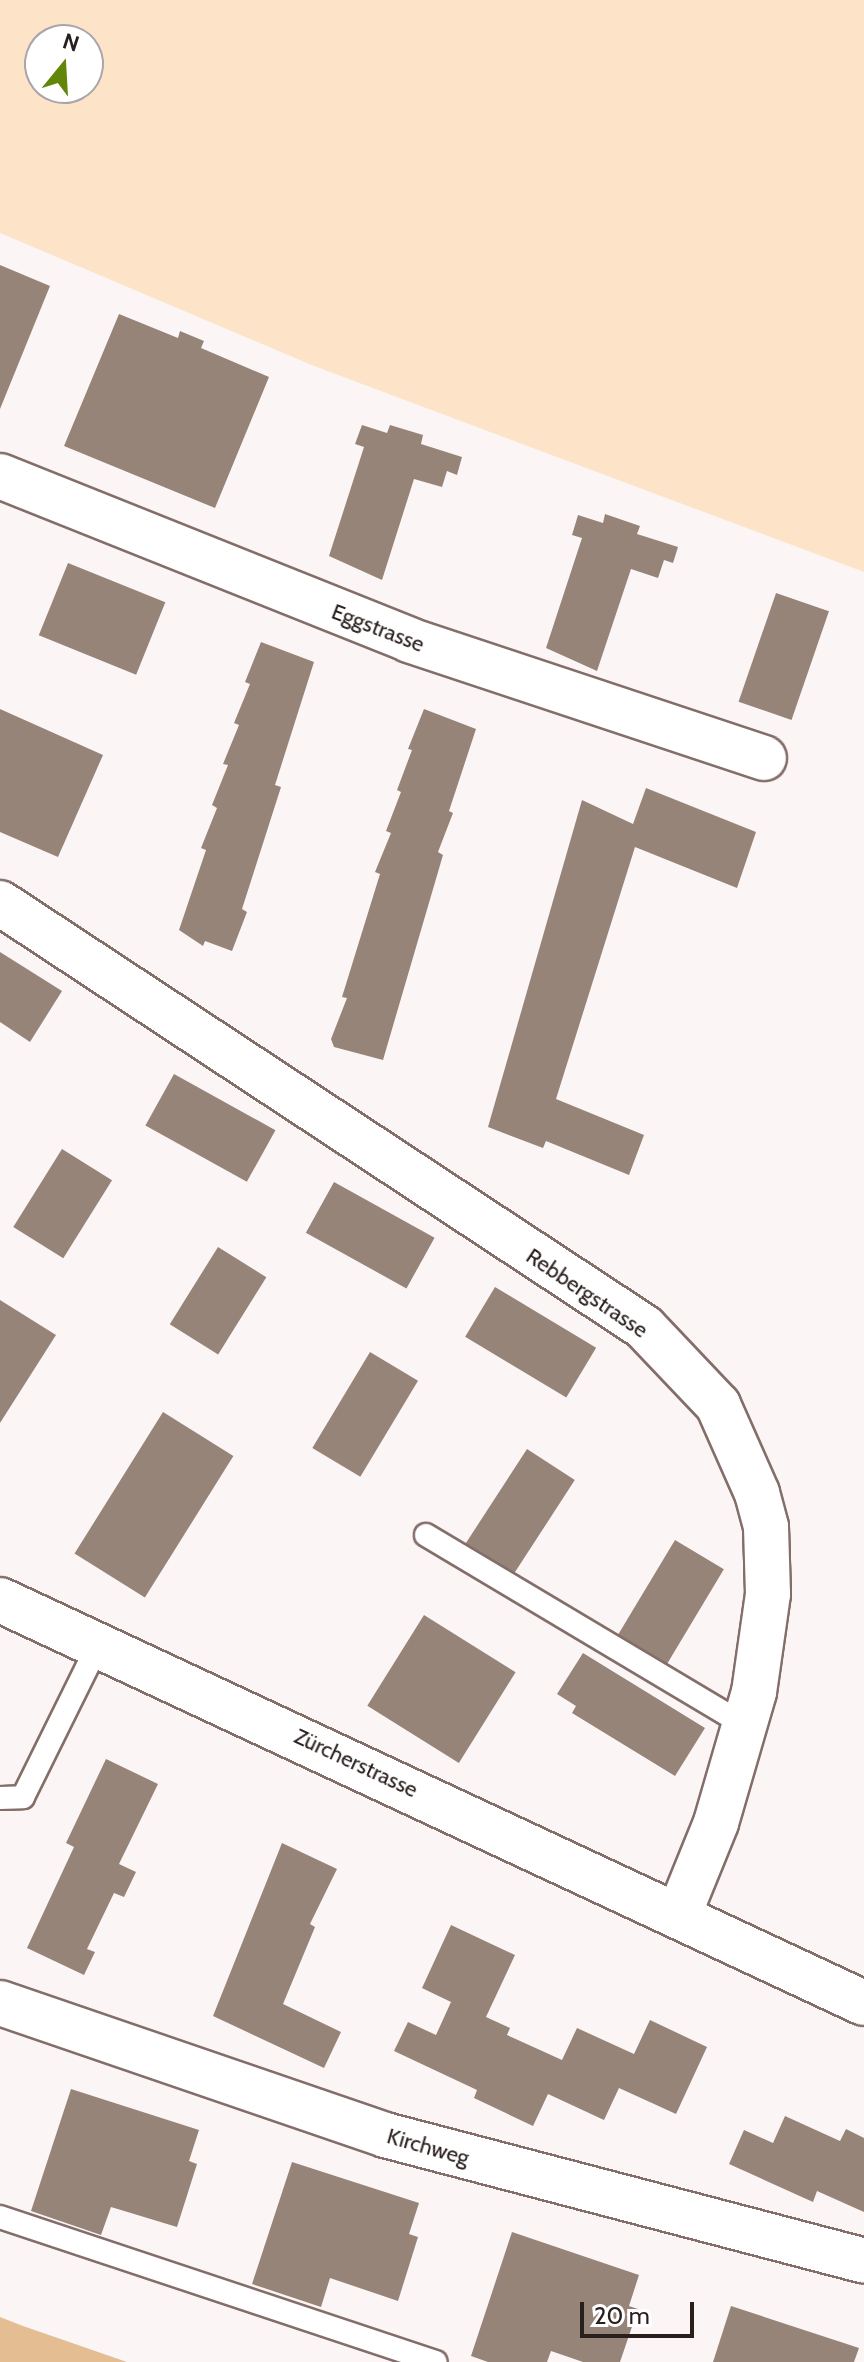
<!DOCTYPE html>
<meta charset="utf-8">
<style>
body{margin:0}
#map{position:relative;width:864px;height:2362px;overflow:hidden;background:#fbf6f5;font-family:Cabin,sans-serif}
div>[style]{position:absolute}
.green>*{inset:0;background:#fde4c8}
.forest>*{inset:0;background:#e5bd92}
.building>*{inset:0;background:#978479;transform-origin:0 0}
.roads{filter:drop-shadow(2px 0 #846e6a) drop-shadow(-2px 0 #846e6a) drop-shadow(0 2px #846e6a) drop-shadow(0 -2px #846e6a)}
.lane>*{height:22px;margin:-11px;padding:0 11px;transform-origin:11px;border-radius:11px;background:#fff}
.street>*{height:44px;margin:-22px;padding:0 22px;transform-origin:22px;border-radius:22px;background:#fff}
.secondary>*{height:44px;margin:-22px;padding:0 22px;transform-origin:22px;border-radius:22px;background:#fff}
span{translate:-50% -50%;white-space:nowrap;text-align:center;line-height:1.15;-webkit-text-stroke:8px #fff;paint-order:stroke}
.street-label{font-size:22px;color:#29201e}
.north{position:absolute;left:24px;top:24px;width:80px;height:80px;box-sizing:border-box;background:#fff;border:2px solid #a9a6a5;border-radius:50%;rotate:18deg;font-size:22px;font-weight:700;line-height:32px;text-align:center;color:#29201e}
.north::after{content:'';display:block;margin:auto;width:28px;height:36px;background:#628608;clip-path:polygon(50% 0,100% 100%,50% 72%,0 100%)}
.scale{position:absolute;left:580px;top:2302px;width:114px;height:36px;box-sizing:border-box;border:4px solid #29201e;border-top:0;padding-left:10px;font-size:24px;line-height:28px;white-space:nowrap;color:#29201e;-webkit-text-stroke:6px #fff;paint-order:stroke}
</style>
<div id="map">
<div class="green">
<div style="clip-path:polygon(evenodd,0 0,864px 0,864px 572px,314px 366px,0 233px,0 0,40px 40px,88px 40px,88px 88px,40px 88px,40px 40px)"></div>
</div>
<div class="forest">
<div style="clip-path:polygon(0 2317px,23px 2326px,127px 2362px,0 2362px)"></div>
</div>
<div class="building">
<div style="clip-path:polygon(0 265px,50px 286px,0 409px)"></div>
<div style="clip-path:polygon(119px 314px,178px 338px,180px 331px,204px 341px,201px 348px,269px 377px,215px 508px,64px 446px)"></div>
<div style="clip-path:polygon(362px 425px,387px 433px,390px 425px,423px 435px,421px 444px,462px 457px,457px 475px,447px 471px,442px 487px,414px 479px,382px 580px,329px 556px,364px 447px,355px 444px)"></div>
<div style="clip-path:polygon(605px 514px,640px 526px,637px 534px,678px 547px,673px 563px,664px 560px,658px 578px,631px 569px,597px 671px,546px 648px,582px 538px,572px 535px,578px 515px,603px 523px)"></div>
<div style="left:68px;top:563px;width:105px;height:78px;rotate:22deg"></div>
<div style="left:776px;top:593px;width:56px;height:115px;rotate:19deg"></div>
<div style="clip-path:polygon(261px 642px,314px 662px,275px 785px,281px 787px,242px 909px,247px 912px,232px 951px,205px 941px,203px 946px,179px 930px,206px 850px,201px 848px,217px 808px,212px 805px,228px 765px,223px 764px,239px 725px,234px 723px,250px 684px,245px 682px)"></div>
<div style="clip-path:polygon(0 709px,103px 755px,58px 857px,0 832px)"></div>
<div style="clip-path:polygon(424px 709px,476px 729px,449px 811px,453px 813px,438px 852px,443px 855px,383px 1060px,334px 1047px,331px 1039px,347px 998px,342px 997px,380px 874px,375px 872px,391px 833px,386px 831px,401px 792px,397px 790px,412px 750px,408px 749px)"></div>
<div style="clip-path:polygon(646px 788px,756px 832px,737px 888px,635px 847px,556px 1099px,644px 1135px,629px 1175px,546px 1141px,543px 1148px,488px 1127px,582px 800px,633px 824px)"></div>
<div style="clip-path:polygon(0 952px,62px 991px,30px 1042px,0 1022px)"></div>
<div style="left:174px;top:1074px;width:116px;height:59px;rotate:29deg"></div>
<div style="left:62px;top:1149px;width:59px;height:92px;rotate:32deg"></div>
<div style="left:334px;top:1182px;width:115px;height:58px;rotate:29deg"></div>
<div style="left:218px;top:1247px;width:57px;height:91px;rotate:32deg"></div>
<div style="left:495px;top:1287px;width:118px;height:58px;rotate:31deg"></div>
<div style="clip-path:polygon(0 1300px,56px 1335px,0 1423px)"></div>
<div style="left:370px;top:1352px;width:56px;height:112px;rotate:31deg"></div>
<div style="left:163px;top:1412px;width:83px;height:167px;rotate:32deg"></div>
<div style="left:527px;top:1449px;width:57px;height:113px;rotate:33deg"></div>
<div style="left:675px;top:1540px;width:57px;height:115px;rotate:31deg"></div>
<div style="left:424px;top:1615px;width:108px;height:107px;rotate:32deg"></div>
<div style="clip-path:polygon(583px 1653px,705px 1728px,675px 1776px,572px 1713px,576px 1706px,557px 1694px)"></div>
<div style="clip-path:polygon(106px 1759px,158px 1784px,119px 1864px,136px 1872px,124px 1897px,114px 1893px,87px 1949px,95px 1952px,84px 1975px,27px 1948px,74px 1847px,66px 1843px)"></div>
<div style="clip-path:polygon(282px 1843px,337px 1869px,310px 1924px,315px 1927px,283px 2004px,341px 2032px,324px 2068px,213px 2016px)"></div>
<div style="clip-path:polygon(451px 1925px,515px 1955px,486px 2017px,510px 2028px,507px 2035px,562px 2060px,577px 2028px,634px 2054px,650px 2020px,707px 2047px,676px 2114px,619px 2088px,604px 2120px,548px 2094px,533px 2126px,474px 2098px,477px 2090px,394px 2051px,408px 2022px,436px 2035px,451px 2002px,422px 1988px)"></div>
<div style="clip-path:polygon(71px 2089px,199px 2130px,189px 2161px,197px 2164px,177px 2227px,111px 2207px,101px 2235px,31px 2211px)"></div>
<div style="clip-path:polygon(785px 2116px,840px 2141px,846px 2129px,864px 2138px,864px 2212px,817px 2191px,813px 2202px,729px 2164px,744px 2130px,773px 2143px)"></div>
<div style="clip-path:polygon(292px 2162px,419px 2203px,409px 2234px,418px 2237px,398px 2301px,330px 2278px,321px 2307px,252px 2284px)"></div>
<div style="clip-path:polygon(512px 2232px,639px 2275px,629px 2306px,638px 2309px,620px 2362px,583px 2362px,551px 2351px,547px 2362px,488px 2362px,471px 2356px)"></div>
<div style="clip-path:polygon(731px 2306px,859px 2348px,854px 2362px,713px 2362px)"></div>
</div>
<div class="roads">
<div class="lane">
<div style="left:426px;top:1535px;width:371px;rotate:30.8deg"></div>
<div style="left:0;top:1798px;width:23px;rotate:-2deg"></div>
<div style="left:23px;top:1797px;width:169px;rotate:-63.7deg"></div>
<div style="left:0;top:2217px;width:459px;rotate:18.4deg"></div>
</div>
<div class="street">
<div style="left:0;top:476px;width:441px;rotate:21.8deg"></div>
<div style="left:409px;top:640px;width:374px;rotate:18.4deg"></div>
<div style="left:0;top:903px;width:771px;rotate:33.36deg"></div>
<div style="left:644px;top:1327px;width:108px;rotate:46.5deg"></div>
<div style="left:718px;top:1405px;width:96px;rotate:66.1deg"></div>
<div style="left:757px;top:1493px;width:35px;rotate:75deg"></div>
<div style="left:766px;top:1527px;width:67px;rotate:88.3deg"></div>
<div style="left:768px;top:1594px;width:99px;rotate:98.1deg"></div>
<div style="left:754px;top:1692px;width:136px;rotate:106.2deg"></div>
<div style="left:716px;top:1823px;width:98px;rotate:112.1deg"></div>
<div style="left:0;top:2003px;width:407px;rotate:18.9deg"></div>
<div style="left:385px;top:2135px;width:495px;rotate:14.7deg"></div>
</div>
<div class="secondary">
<div style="left:0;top:1600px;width:953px;rotate:25.01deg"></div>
</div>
</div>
<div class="street-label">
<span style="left:378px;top:628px;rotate:21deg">Eggstrasse</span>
<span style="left:587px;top:1293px;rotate:34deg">Rebbergstrasse</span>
<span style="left:356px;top:1763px;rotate:25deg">Zürcherstrasse</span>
<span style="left:428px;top:2147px;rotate:16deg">Kirchweg</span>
</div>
<div class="north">N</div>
<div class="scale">20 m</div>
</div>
